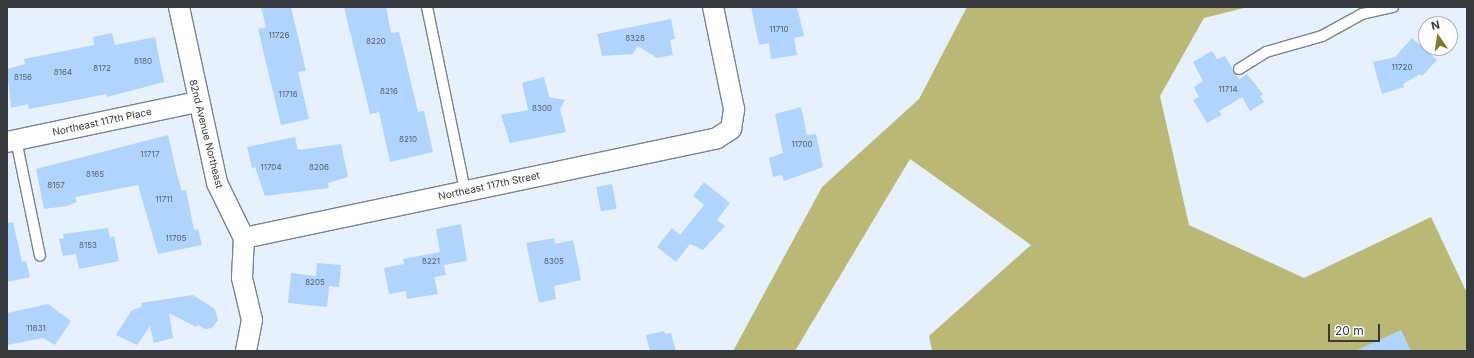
<!DOCTYPE html>
<style>
body{margin:0}
#map{position:relative;width:1474px;height:358px;overflow:hidden;background:#e7f1fd;font-family:Inter,sans-serif}
div>[style]{position:absolute}
.forest>*{inset:0;background:#b9b975}
.building>*{inset:0;background:#afd4ff;transform-origin:0 0}
.roads{filter:drop-shadow(1px 0 #7a838d) drop-shadow(-1px 0 #7a838d) drop-shadow(0 1px #7a838d) drop-shadow(0 -1px #7a838d)}
.lane>*{height:10px;margin:-5px;padding:0 5px;transform-origin:5px;border-radius:5px;background:#fff}
.street>*{height:20px;margin:-10px;padding:0 10px;transform-origin:10px;border-radius:10px;background:#fff}
span{translate:-50% -50%;white-space:nowrap;text-align:center;line-height:1.15;-webkit-text-stroke:3.5px #fdfdfd;paint-order:stroke}
.number-label{font-size:8px;color:#54606f}
.number-label span{-webkit-text-stroke-width:0}
.street-label{font-size:10px;color:#363a3f}
.frame{position:absolute;inset:0;border:8px solid #363a3f;pointer-events:none}
.north{position:absolute;left:1418px;top:16px;width:40px;height:40px;box-sizing:border-box;background:#fdfdfd;border:1px solid #adafb1;border-radius:50%;rotate:347deg;font-size:11px;font-weight:700;line-height:16px;text-align:center;color:#363a3f}
.north::after{content:'';display:block;margin:auto;width:14px;height:18px;background:#7d7c24;clip-path:polygon(50% 0,100% 100%,50% 72%,0 100%)}
.scale{position:absolute;left:1328px;top:324px;width:52px;height:18px;box-sizing:border-box;border:2px solid #363a3f;border-top:0;padding-left:5px;font-size:12px;line-height:14px;white-space:nowrap;color:#363a3f;-webkit-text-stroke:3px #fdfdfd;paint-order:stroke}
</style>
<div id="map">
<div class="forest">
<div style="clip-path:polygon(967px 7px,1248px 7px,1204px 18px,1160px 96px,1189px 225px,1304px 278px,1431px 217px,1467px 293px,1467px 348px,1464px 351px,932px 351px,929px 336px,1031px 245px,910px 159px,795px 351px,733px 351px,822px 187px,919px 99px)"></div>
</div>
<div class="building">
<div style="clip-path:polygon(261px 7px,291px 7px,306px 71px,298px 72px,309px 119px,281px 125px,258px 29px,266px 27px)"></div>
<div style="clip-path:polygon(344px 7px,386px 7px,391px 33px,399px 32px,418px 112px,424px 111px,433px 152px,390px 162px,379px 112px,370px 114px)"></div>
<div style="clip-path:polygon(751px 7px,797px 7px,804px 36px,794px 38px,797px 55px,771px 59px,769px 43px,759px 45px)"></div>
<div style="clip-path:polygon(671px 19px,675px 39px,670px 40px,673px 55px,657px 58px,638px 46px,633px 54px,602px 56px,597px 34px)"></div>
<div style="clip-path:polygon(112px 33px,115px 45px,155px 37px,164px 82px,107px 97px,107px 94px,29px 109px,28px 104px,11px 108px,7px 69px,25px 64px,24px 59px,94px 45px,93px 37px)"></div>
<div style="clip-path:polygon(1412px 38px,1437px 60px,1422px 76px,1420px 74px,1403px 84px,1404px 87px,1382px 94px,1373px 62px,1395px 57px)"></div>
<div style="clip-path:polygon(1212px 51px,1217px 59px,1225px 56px,1239px 79px,1247px 74px,1263px 94px,1260px 96px,1264px 102px,1250px 111px,1242px 97px,1219px 111px,1221px 115px,1207px 123px,1193px 100px,1199px 97px,1194px 87px,1203px 81px,1193px 62px)"></div>
<div style="clip-path:polygon(544px 77px,549px 97px,565px 100px,560px 109px,566px 132px,510px 143px,501px 115px,528px 110px,522px 83px)"></div>
<div style="clip-path:polygon(801px 107px,807px 135px,816px 134px,823px 167px,784px 181px,782px 175px,773px 177px,769px 158px,783px 153px,775px 114px)"></div>
<div style="clip-path:polygon(168px 135px,177px 175px,182px 191px,186px 190px,194px 230px,198px 229px,202px 245px,158px 254px,138px 185px,75px 197px,77px 202px,67px 206px,44px 209px,36px 169px)"></div>
<div style="clip-path:polygon(295px 137px,298px 150px,341px 144px,348px 177px,328px 183px,329px 188px,265px 196px,255px 167px,252px 168px,247px 147px)"></div>
<div style="clip-path:polygon(704px 182px,730px 203px,717px 220px,725px 226px,703px 250px,690px 244px,676px 262px,657px 247px,672px 228px,680px 235px,704px 205px,693px 196px)"></div>
<div style="left:612px;top:184px;width:25px;height:16px;rotate:79deg"></div>
<div style="clip-path:polygon(13px 222px,22px 262px,26px 261px,30px 277px,7px 282px,7px 223px)"></div>
<div style="clip-path:polygon(461px 224px,467px 261px,444px 265px,446px 275px,434px 277px,438px 294px,407px 299px,406px 291px,389px 294px,384px 268px,404px 264px,403px 259px,440px 252px,436px 229px)"></div>
<div style="clip-path:polygon(108px 228px,110px 237px,114px 236px,119px 261px,79px 269px,76px 254px,63px 256px,59px 239px,64px 238px,63px 234px)"></div>
<div style="clip-path:polygon(554px 238px,555px 244px,573px 240px,581px 280px,554px 286px,556px 299px,539px 303px,526px 243px)"></div>
<div style="clip-path:polygon(317px 263px,341px 265px,339px 287px,329px 286px,327px 307px,288px 303px,291px 273px,316px 276px)"></div>
<div style="clip-path:polygon(193px 295px,215px 309px,218px 320px,212px 328px,205px 329px,198px 325px,196px 327px,169px 313px,173px 338px,154px 343px,150px 326px,137px 345px,116px 335px,132px 310px,142px 307px,141px 303px)"></div>
<div style="clip-path:polygon(48px 304px,71px 321px,55px 345px,43px 338px,7px 345px,7px 313px)"></div>
<div style="clip-path:polygon(1401px 330px,1411px 351px,1355px 351px)"></div>
<div style="clip-path:polygon(664px 331px,665px 334px,671px 333px,676px 351px,650px 351px,646px 335px)"></div>
</div>
<div class="roads">
<div class="lane">
<div style="left:427px;top:7px;width:188px;rotate:78.3deg"></div>
<div style="left:1239px;top:69px;width:32px;rotate:-32deg"></div>
<div style="left:1266px;top:52px;width:58px;rotate:-15.9deg"></div>
<div style="left:1322px;top:36px;width:46px;rotate:-28.8deg"></div>
<div style="left:1362px;top:14px;width:32px;rotate:-13deg"></div>
<div style="left:16px;top:140px;width:118px;rotate:78.3deg"></div>
</div>
<div class="street">
<div style="left:179px;top:7px;width:180px;rotate:77.8deg"></div>
<div style="left:217px;top:183px;width:61px;rotate:63.9deg"></div>
<div style="left:244px;top:238px;width:40px;rotate:92.9deg"></div>
<div style="left:242px;top:278px;width:43px;rotate:76.6deg"></div>
<div style="left:252px;top:320px;width:32px;rotate:101deg"></div>
<div style="left:7px;top:142px;width:194px;rotate:-11.9deg"></div>
<div style="left:244px;top:238px;width:483px;rotate:-11.9deg"></div>
<div style="left:717px;top:138px;width:17px;rotate:-33deg"></div>
<div style="left:731px;top:129px;width:20px;rotate:-81deg"></div>
<div style="left:734px;top:109px;width:104px;rotate:-101.6deg"></div>
</div>
</div>
<div class="number-label">
<span style="left:779px;top:30px">11710</span>
<span style="left:279px;top:36px">11726</span>
<span style="left:635px;top:39px">8328</span>
<span style="left:376px;top:42px">8220</span>
<span style="left:143px;top:62px">8180</span>
<span style="left:1402px;top:68px">11720</span>
<span style="left:102px;top:69px">8172</span>
<span style="left:63px;top:73px">8164</span>
<span style="left:23px;top:78px">8156</span>
<span style="left:1228px;top:90px">11714</span>
<span style="left:389px;top:92px">8216</span>
<span style="left:288px;top:95px">11716</span>
<span style="left:542px;top:109px">8300</span>
<span style="left:408px;top:140px">8210</span>
<span style="left:802px;top:145px">11700</span>
<span style="left:150px;top:155px">11717</span>
<span style="left:271px;top:168px">11704</span>
<span style="left:319px;top:168px">8206</span>
<span style="left:95px;top:175px">8165</span>
<span style="left:56px;top:186px">8157</span>
<span style="left:164px;top:200px">11711</span>
<span style="left:176px;top:239px">11705</span>
<span style="left:88px;top:246px">8153</span>
<span style="left:431px;top:262px">8221</span>
<span style="left:554px;top:262px">8305</span>
<span style="left:315px;top:283px">8205</span>
<span style="left:36px;top:329px">11631</span>
</div>
<div class="street-label">
<span style="left:102px;top:122px;rotate:-12deg">Northeast 117th Place</span>
<span style="left:206px;top:134px;rotate:76deg">82nd Avenue Northeast</span>
<span style="left:489px;top:186px;rotate:-12deg">Northeast 117th Street</span>
</div>
<div class="frame"></div>
<div class="north">N</div>
<div class="scale">20 m</div>
</div>
